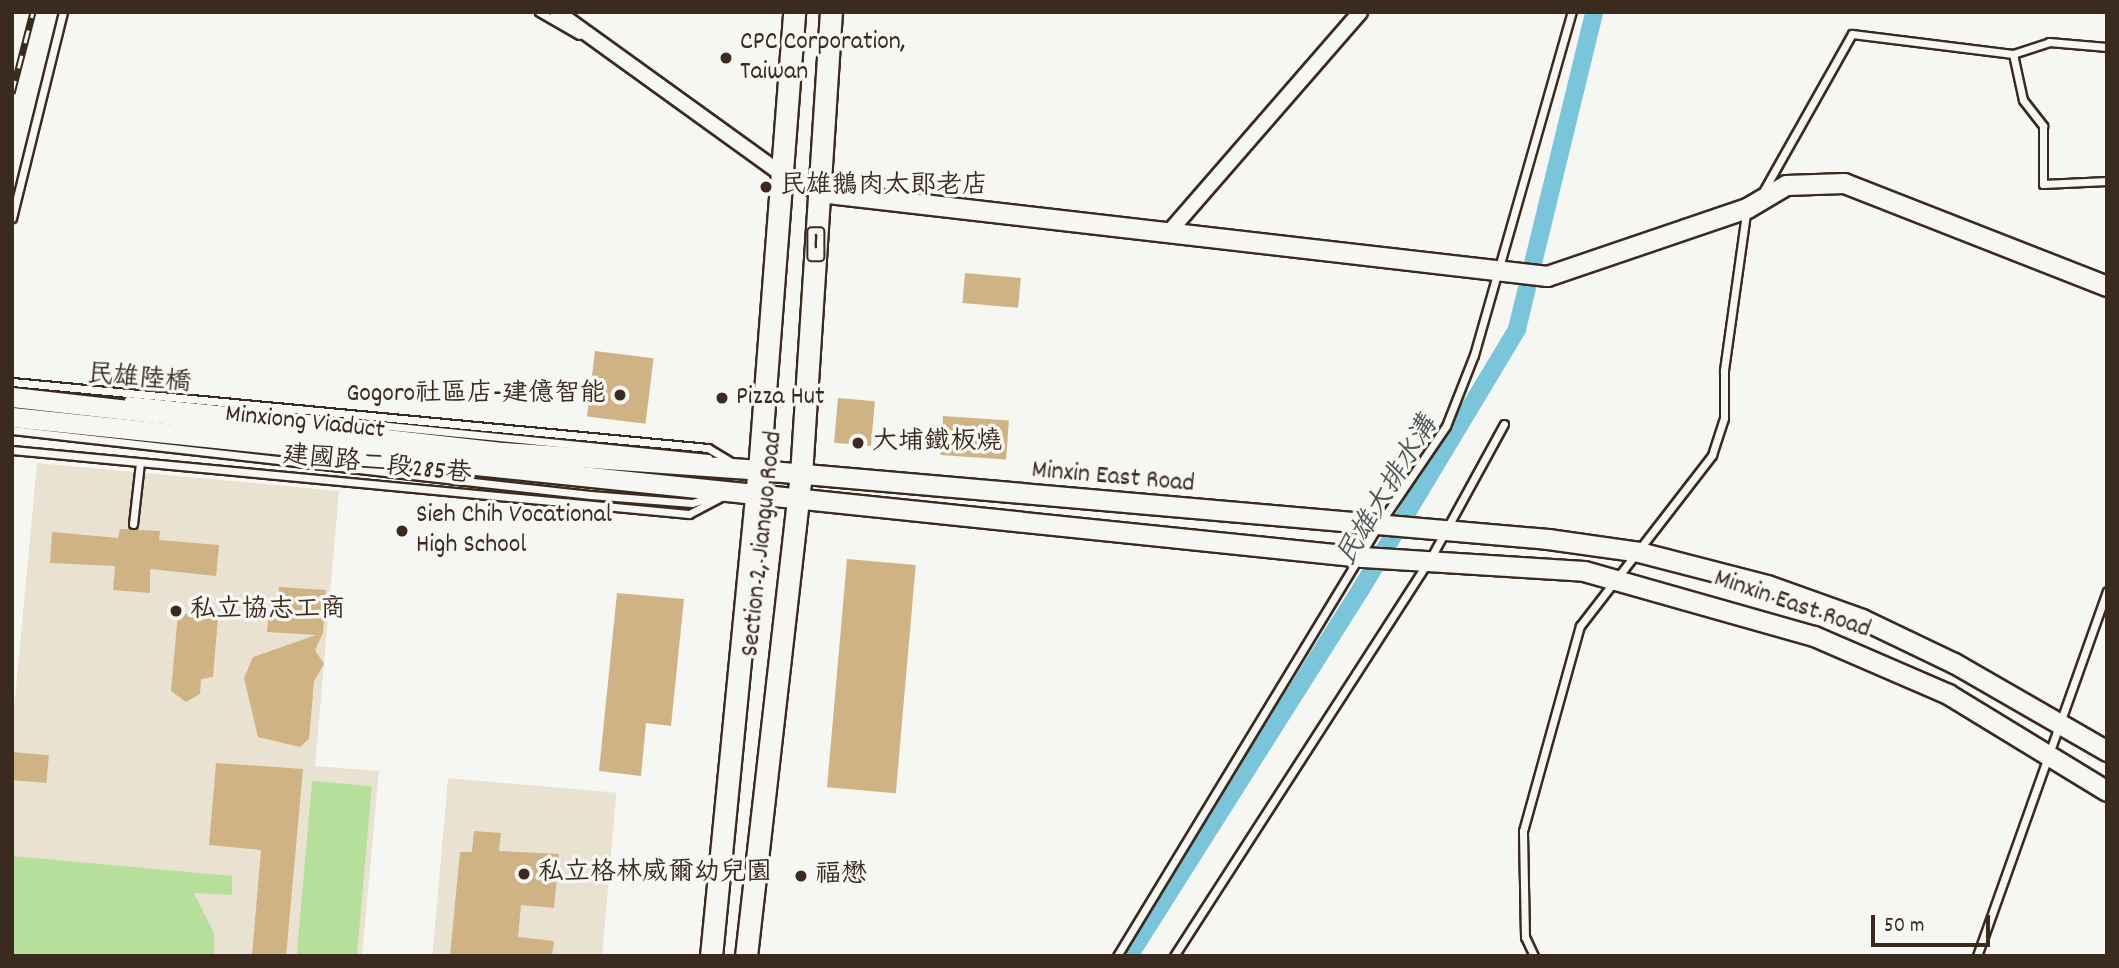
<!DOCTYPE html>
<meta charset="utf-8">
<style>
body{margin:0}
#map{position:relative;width:2119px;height:968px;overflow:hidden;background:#f6f6f2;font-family:Dekko,"LXGW WenKai TC",sans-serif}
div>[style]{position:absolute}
.built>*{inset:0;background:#eae2d1;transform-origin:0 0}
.green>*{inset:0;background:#b6df9c;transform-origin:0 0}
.canal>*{height:18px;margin:-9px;padding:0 9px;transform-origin:9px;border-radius:9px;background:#7ac5da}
.building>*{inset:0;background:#cfb384;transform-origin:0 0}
.roads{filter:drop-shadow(2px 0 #3b2a1e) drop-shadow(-2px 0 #3b2a1e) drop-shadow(0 2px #3b2a1e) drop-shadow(0 -2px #3b2a1e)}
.lane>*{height:7px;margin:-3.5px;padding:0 3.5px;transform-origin:3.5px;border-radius:3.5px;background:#f6f6f2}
.street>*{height:14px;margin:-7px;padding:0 7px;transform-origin:7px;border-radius:7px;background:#f6f6f2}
.secondary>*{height:19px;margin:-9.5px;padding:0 9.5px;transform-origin:9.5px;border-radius:9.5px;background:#f6f6f2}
.primary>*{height:21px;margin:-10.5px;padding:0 10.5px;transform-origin:10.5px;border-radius:10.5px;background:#f6f6f2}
.rail>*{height:7px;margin-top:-3.5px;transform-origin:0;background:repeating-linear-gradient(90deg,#f6f6f2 0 13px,#3b2a1e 0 26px);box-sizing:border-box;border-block:2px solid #3b2a1e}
.dots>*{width:19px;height:19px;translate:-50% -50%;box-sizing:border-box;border:4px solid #f6f6f2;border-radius:50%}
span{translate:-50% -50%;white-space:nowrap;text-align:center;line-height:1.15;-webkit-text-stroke:7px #f6f6f2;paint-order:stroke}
.shield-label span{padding:2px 5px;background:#f6f6f2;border:2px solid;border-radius:5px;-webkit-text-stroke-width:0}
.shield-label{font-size:24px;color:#3b2a1e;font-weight:700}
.poi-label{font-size:26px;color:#3b2a1e}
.left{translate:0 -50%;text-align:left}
.right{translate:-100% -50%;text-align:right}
.street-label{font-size:26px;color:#3b2a1e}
.water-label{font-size:28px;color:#4e5856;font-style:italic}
.frame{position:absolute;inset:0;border:14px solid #3b2a1e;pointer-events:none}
.scale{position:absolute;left:1871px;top:915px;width:119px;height:32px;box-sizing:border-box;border:4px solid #3b2a1e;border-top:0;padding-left:9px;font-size:21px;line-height:24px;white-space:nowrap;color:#3b2a1e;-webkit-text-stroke:5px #f6f6f2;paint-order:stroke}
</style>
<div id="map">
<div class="built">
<div style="clip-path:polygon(37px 463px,339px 491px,315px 766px,379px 771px,362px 956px,12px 956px,12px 730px)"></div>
<div style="left:448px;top:778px;width:169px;height:179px;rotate:5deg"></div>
</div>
<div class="green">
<div style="left:312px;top:781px;width:60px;height:176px;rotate:5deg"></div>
<div style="clip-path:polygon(12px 856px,232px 876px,232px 895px,194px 893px,214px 933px,214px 956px,12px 956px)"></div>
</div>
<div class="canal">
<div style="left:1129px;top:956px;width:434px;rotate:-57.7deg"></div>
<div style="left:1361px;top:589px;width:303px;rotate:-59deg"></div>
<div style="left:1517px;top:329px;width:326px;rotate:-76.3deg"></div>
</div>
<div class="building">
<div style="left:965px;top:273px;width:56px;height:30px;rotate:5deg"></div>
<div style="left:595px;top:351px;width:59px;height:66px;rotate:7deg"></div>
<div style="left:838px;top:398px;width:37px;height:45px;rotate:5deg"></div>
<div style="left:943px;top:416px;width:66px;height:39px;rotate:4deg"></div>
<div style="clip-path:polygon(120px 529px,160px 531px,159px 540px,219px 545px,216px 576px,150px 569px,150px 593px,113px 590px,115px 566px,50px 563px,52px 532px,118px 538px)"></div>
<div style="left:847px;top:559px;width:69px;height:229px;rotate:5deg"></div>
<div style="clip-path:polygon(279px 587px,326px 590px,323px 633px,315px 650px,324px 664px,314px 681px,309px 739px,300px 747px,258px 737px,244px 678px,253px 657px,316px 635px,267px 632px,269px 609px,278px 600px)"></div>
<div style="clip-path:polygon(617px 593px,684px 599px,671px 726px,646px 723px,641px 776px,599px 771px)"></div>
<div style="clip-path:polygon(178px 613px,218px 617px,213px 677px,201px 679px,200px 694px,186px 702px,171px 691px)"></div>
<div style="left:12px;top:752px;width:37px;height:28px;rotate:5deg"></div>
<div style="clip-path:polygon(216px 763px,303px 769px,286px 956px,252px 956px,261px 850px,209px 845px)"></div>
<div style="clip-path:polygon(474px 831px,501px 833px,499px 851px,559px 854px,554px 908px,521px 905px,518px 937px,554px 941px,552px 956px,450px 956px,460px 852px,472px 852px)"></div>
</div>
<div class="roads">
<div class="lane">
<div style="left:539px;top:12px;width:46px;rotate:29.9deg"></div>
<div style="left:2013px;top:54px;width:47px;rotate:77.7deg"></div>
<div style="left:2023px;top:100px;width:33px;rotate:52deg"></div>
<div style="left:2043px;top:126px;width:58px;rotate:90deg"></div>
<div style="left:2043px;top:184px;width:64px;rotate:-2.7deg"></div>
<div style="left:1764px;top:190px;width:179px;rotate:-60.6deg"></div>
<div style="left:1852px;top:34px;width:162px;rotate:7.1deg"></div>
<div style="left:2013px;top:54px;width:38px;rotate:-18deg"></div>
<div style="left:2049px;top:42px;width:58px;rotate:4.9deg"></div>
<div style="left:12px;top:218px;width:212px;rotate:-76.1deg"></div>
<div style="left:12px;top:382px;width:699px;rotate:5.42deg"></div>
<div style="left:708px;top:448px;width:29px;rotate:31deg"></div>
<div style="left:128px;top:400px;width:583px;rotate:5.71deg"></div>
<div style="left:12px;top:430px;width:582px;rotate:6.42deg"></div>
<div style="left:590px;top:495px;width:102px;rotate:4.5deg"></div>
<div style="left:692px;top:503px;width:24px;rotate:-17deg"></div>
<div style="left:12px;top:450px;width:680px;rotate:5.4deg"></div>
<div style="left:689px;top:514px;width:36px;rotate:-28deg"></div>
<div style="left:133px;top:524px;width:61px;rotate:-83.5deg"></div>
<div style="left:1117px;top:956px;width:503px;rotate:-58.74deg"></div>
<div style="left:1378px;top:526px;width:121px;rotate:-55.8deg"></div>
<div style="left:1446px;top:426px;width:76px;rotate:-68.5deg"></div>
<div style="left:1474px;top:355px;width:357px;rotate:-74.1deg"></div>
<div style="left:1174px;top:956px;width:470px;rotate:-57.2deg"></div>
<div style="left:1429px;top:561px;width:156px;rotate:-61.3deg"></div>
<div style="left:1534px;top:956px;width:21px;rotate:-115deg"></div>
<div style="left:1525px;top:937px;width:106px;rotate:-91.1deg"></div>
<div style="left:1523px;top:831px;width:213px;rotate:-74.5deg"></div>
<div style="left:1580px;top:626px;width:216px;rotate:-52.3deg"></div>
<div style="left:1712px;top:455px;width:39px;rotate:-72deg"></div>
<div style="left:1724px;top:418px;width:48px;rotate:-90deg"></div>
<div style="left:1724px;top:370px;width:159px;rotate:-82deg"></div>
<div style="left:1977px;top:956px;width:387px;rotate:-70.4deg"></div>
</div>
<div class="street">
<div style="left:557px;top:12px;width:280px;rotate:35.8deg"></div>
<div style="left:784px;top:176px;width:38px;rotate:25deg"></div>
<div style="left:1169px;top:232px;width:291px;rotate:-49deg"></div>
</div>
<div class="secondary">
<div style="left:819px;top:192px;width:733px;rotate:6.58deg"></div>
<div style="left:1547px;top:276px;width:211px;rotate:-18.8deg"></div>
<div style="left:1747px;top:208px;width:45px;rotate:-30.5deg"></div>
<div style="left:1786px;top:185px;width:58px;rotate:-2deg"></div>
<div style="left:1844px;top:183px;width:282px;rotate:21.4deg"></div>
<div style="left:12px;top:397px;width:495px;rotate:6.4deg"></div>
<div style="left:504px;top:452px;width:256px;rotate:4deg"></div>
<div style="left:759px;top:470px;width:792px;rotate:5deg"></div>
<div style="left:1548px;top:539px;width:92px;rotate:8.1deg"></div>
<div style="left:1639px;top:552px;width:132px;rotate:14.5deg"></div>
<div style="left:1767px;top:585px;width:101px;rotate:19.7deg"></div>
<div style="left:1862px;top:619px;width:102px;rotate:25.6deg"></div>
<div style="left:1954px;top:663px;width:177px;rotate:29.9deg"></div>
<div style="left:12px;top:417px;width:1358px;rotate:5.92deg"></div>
<div style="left:1363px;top:557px;width:221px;rotate:3.6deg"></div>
<div style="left:1584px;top:571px;width:239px;rotate:15.8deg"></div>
<div style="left:1814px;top:636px;width:146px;rotate:23.4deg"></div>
<div style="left:1948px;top:694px;width:186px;rotate:31.4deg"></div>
</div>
<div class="primary">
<div style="left:711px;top:956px;width:488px;rotate:-84.4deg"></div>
<div style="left:759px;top:470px;width:459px;rotate:-85.6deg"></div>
<div style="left:746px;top:956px;width:484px;rotate:-83.5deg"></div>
<div style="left:801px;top:475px;width:464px;rotate:-86.3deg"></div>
</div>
</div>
<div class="rail">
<div style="left:12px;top:93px;width:84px;rotate:-75.5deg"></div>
</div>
<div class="dots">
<div style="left:726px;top:58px;background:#3b2a1e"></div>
<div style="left:766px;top:187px;background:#3b2a1e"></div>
<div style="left:620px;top:395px;background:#3b2a1e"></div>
<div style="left:722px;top:398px;background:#3b2a1e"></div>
<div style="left:858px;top:443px;background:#3b2a1e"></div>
<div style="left:402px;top:531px;background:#3b2a1e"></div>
<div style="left:176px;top:611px;background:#3b2a1e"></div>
<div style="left:524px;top:874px;background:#3b2a1e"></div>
<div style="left:801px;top:876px;background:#3b2a1e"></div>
</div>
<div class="shield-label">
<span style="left:816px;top:244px">1</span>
</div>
<div class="poi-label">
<span class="left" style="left:740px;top:58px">CPC Corporation,<br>Taiwan</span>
<span class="left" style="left:780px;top:187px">民雄鵝肉太郎老店</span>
<span class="right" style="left:606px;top:395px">Gogoro社區店-建億智能</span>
<span class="left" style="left:736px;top:398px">Pizza Hut</span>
<span class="left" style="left:872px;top:443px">大埔鐵板燒</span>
<span class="left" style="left:416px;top:531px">Sieh Chih Vocational<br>High School</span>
<span class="left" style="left:190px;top:611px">私立協志工商</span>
<span class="left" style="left:538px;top:874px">私立格林威爾幼兒園</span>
<span class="left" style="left:815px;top:876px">福懋</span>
</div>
<div class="street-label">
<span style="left:139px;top:380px;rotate:5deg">民雄陸橋</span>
<span style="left:305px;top:423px;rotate:6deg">Minxiong Viaduct</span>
<span style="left:377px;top:466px;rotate:6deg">建國路二段285巷</span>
<span style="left:1113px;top:478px;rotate:5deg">Minxin East Road</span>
<span style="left:763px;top:544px;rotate:-84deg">Section 2, Jianguo Road</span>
<span style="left:1792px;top:605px;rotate:19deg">Minxin East Road</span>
</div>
<div class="water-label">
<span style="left:1389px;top:492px;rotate:-59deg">民雄大排水溝</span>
</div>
<div class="frame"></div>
<div class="scale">50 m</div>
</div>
